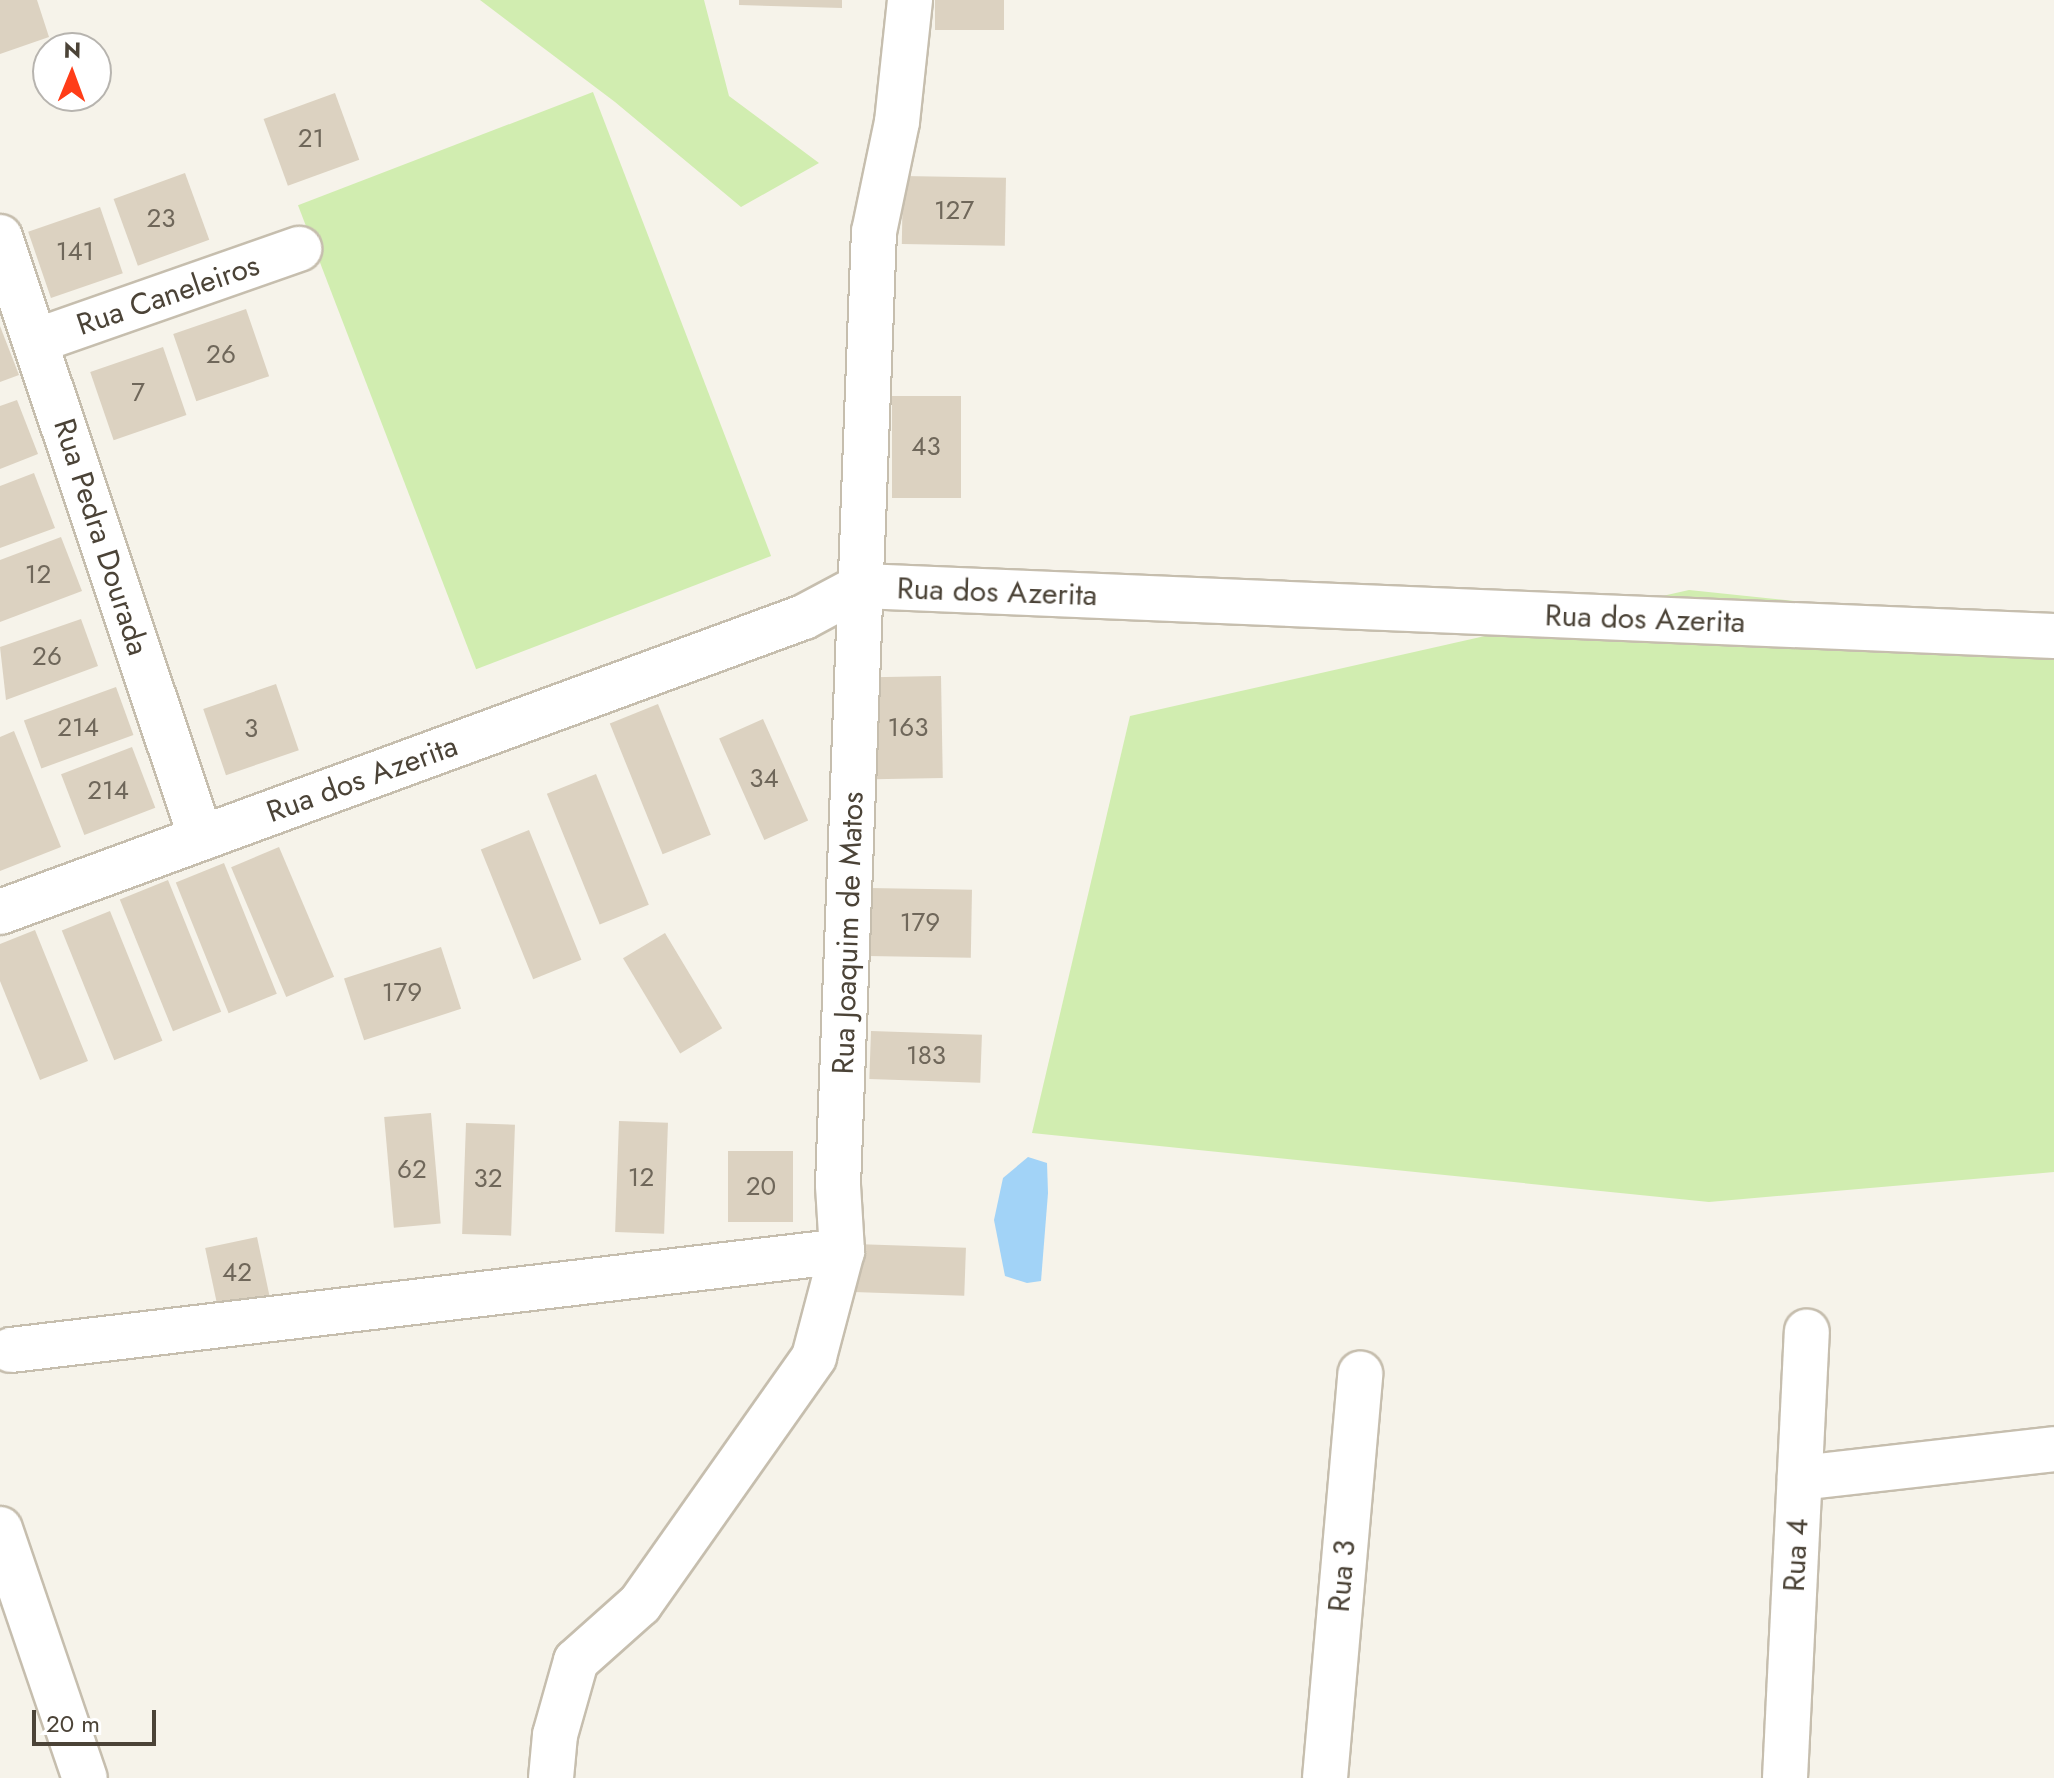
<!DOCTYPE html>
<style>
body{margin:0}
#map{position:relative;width:2054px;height:1778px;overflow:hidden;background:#f6f3ea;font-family:Jost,sans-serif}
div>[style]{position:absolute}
.green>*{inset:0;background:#d1edb0;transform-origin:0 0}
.water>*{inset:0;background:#a2d3f7}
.building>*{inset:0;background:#dcd2c1;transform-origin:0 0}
.roads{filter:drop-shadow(2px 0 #c6beae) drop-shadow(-2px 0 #c6beae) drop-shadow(0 2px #c6beae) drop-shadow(0 -2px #c6beae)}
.minor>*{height:44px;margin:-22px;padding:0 22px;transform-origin:22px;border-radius:22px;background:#fff}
span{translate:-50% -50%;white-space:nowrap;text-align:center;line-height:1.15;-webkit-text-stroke:6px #fff;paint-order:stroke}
.number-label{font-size:26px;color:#6f675a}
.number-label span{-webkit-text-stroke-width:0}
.street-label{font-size:30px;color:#4b4337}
.north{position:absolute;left:32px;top:32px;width:80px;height:80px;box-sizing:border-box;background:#fff;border:2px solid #b7b4af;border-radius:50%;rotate:1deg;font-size:22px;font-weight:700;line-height:32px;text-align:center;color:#4b4337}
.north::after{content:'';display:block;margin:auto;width:28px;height:36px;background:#ff3d18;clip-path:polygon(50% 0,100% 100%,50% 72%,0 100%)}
.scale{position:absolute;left:32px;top:1710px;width:124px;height:36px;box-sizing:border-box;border:4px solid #4b4337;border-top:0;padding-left:10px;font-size:24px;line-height:28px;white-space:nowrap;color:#4b4337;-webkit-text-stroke:6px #fff;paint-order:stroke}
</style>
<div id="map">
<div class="green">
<div style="clip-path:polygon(480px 0,704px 0,729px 96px,819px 163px,741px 207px,615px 102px)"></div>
<div style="left:593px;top:92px;width:497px;height:316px;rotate:69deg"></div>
<div style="clip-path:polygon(1689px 590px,2054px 628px,2054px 1172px,1709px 1202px,1032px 1133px,1130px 716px)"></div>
</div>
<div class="water">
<div style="clip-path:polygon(1028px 1157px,1047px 1163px,1048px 1193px,1041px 1281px,1027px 1283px,1005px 1276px,994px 1220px,1003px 1178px)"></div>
</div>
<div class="building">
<div style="clip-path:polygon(0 0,37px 0,49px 37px,0 54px)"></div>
<div style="clip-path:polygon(739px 0,842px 0,842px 8px,739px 5px)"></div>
<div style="left:935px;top:0;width:69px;height:30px"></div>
<div style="left:335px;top:93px;width:71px;height:76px;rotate:70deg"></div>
<div style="left:185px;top:173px;width:71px;height:76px;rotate:70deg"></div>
<div style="left:903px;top:176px;width:103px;height:68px;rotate:1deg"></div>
<div style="left:100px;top:207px;width:70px;height:76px;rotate:71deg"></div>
<div style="left:246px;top:309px;width:71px;height:77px;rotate:71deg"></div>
<div style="clip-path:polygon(0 326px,19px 375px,0 382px)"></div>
<div style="left:163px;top:347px;width:72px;height:77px;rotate:71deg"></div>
<div style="left:892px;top:396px;width:69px;height:102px"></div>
<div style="clip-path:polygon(17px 400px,38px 454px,0 469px,0 406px)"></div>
<div style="clip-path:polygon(34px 473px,55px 528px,0 548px,0 486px)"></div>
<div style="clip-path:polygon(61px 537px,82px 591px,0 622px,0 560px)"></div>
<div style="clip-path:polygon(81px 619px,98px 666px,6px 700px,0 647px)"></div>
<div style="left:941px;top:676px;width:102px;height:69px;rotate:89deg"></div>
<div style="left:276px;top:684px;width:70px;height:77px;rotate:71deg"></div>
<div style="left:116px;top:687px;width:51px;height:98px;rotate:70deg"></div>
<div style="left:658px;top:704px;width:141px;height:52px;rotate:68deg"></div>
<div style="left:763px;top:719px;width:111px;height:48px;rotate:66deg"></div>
<div style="clip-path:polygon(14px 731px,61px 847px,0 871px,0 737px)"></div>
<div style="left:132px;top:747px;width:65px;height:76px;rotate:69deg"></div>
<div style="left:596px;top:774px;width:141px;height:53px;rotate:68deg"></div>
<div style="left:529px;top:830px;width:140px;height:52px;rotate:68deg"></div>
<div style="left:279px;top:847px;width:141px;height:52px;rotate:67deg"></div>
<div style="left:224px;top:863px;width:141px;height:52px;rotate:68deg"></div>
<div style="left:168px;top:880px;width:142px;height:52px;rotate:68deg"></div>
<div style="left:869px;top:888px;width:103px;height:68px;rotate:1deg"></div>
<div style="left:110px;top:911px;width:140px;height:52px;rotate:68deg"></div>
<div style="clip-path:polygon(35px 930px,88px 1061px,40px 1080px,0 981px,0 944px)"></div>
<div style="left:665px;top:933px;width:111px;height:49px;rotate:59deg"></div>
<div style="left:441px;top:947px;width:65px;height:102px;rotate:72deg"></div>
<div style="left:871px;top:1031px;width:111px;height:48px;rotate:2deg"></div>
<div style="left:431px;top:1113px;width:111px;height:47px;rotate:85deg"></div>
<div style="left:619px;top:1121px;width:49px;height:111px;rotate:2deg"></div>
<div style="left:466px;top:1123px;width:49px;height:111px;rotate:2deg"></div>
<div style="left:728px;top:1151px;width:65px;height:71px"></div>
<div style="left:257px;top:1237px;width:61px;height:53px;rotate:78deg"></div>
<div style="left:855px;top:1244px;width:111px;height:48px;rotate:2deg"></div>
</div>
<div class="roads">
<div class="minor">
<div style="left:0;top:237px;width:634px;rotate:71.51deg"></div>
<div style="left:36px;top:341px;width:279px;rotate:-19.3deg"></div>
<div style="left:0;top:912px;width:856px;rotate:-20.15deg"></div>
<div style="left:804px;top:617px;width:66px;rotate:-28.1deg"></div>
<div style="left:862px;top:586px;width:1193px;rotate:2.4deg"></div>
<div style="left:11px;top:1350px;width:837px;rotate:-6.79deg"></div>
<div style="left:1800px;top:1478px;width:256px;rotate:-6.5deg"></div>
<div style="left:0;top:1529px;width:263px;rotate:71.2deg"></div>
<div style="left:551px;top:1778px;width:43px;rotate:-84.7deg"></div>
<div style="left:555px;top:1735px;width:77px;rotate:-74.2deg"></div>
<div style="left:576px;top:1661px;width:86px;rotate:-41.7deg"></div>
<div style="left:640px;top:1604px;width:302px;rotate:-54.8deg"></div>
<div style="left:814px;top:1357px;width:110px;rotate:-75.2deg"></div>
<div style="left:842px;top:1251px;width:66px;rotate:-93.5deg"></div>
<div style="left:838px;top:1185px;width:954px;rotate:-87.84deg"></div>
<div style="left:874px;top:232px;width:112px;rotate:-78.2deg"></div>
<div style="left:897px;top:122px;width:123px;rotate:-83.9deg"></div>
<div style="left:1325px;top:1778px;width:406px;rotate:-85deg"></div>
<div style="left:1785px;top:1778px;width:447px;rotate:-87.2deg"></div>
</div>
</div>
<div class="number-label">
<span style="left:311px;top:139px">21</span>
<span style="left:954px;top:211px">127</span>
<span style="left:161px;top:219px">23</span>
<span style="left:75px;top:252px">141</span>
<span style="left:221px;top:355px">26</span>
<span style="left:138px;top:393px">7</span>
<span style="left:926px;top:447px">43</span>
<span style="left:38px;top:575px">12</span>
<span style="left:47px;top:657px">26</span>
<span style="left:78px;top:728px">214</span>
<span style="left:908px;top:728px">163</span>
<span style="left:251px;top:729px">3</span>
<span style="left:764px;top:779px">34</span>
<span style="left:108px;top:791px">214</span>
<span style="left:920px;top:923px">179</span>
<span style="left:402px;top:993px">179</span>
<span style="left:926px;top:1056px">183</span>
<span style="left:412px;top:1170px">62</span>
<span style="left:641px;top:1178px">12</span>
<span style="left:488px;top:1179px">32</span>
<span style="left:761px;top:1187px">20</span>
<span style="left:237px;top:1273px">42</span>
</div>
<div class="street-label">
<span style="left:168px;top:295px;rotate:-19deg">Rua Caneleiros</span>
<span style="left:101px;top:537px;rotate:72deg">Rua Pedra Dourada</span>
<span style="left:997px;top:592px;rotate:2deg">Rua dos Azerita</span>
<span style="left:1645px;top:619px;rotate:2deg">Rua dos Azerita</span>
<span style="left:362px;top:779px;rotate:-20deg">Rua dos Azerita</span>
<span style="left:848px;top:933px;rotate:-88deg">Rua Joaquim de Matos</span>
<span style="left:1796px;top:1555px;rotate:-87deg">Rua 4</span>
<span style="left:1342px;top:1576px;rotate:-85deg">Rua 3</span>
</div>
<div class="north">N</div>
<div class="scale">20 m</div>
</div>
